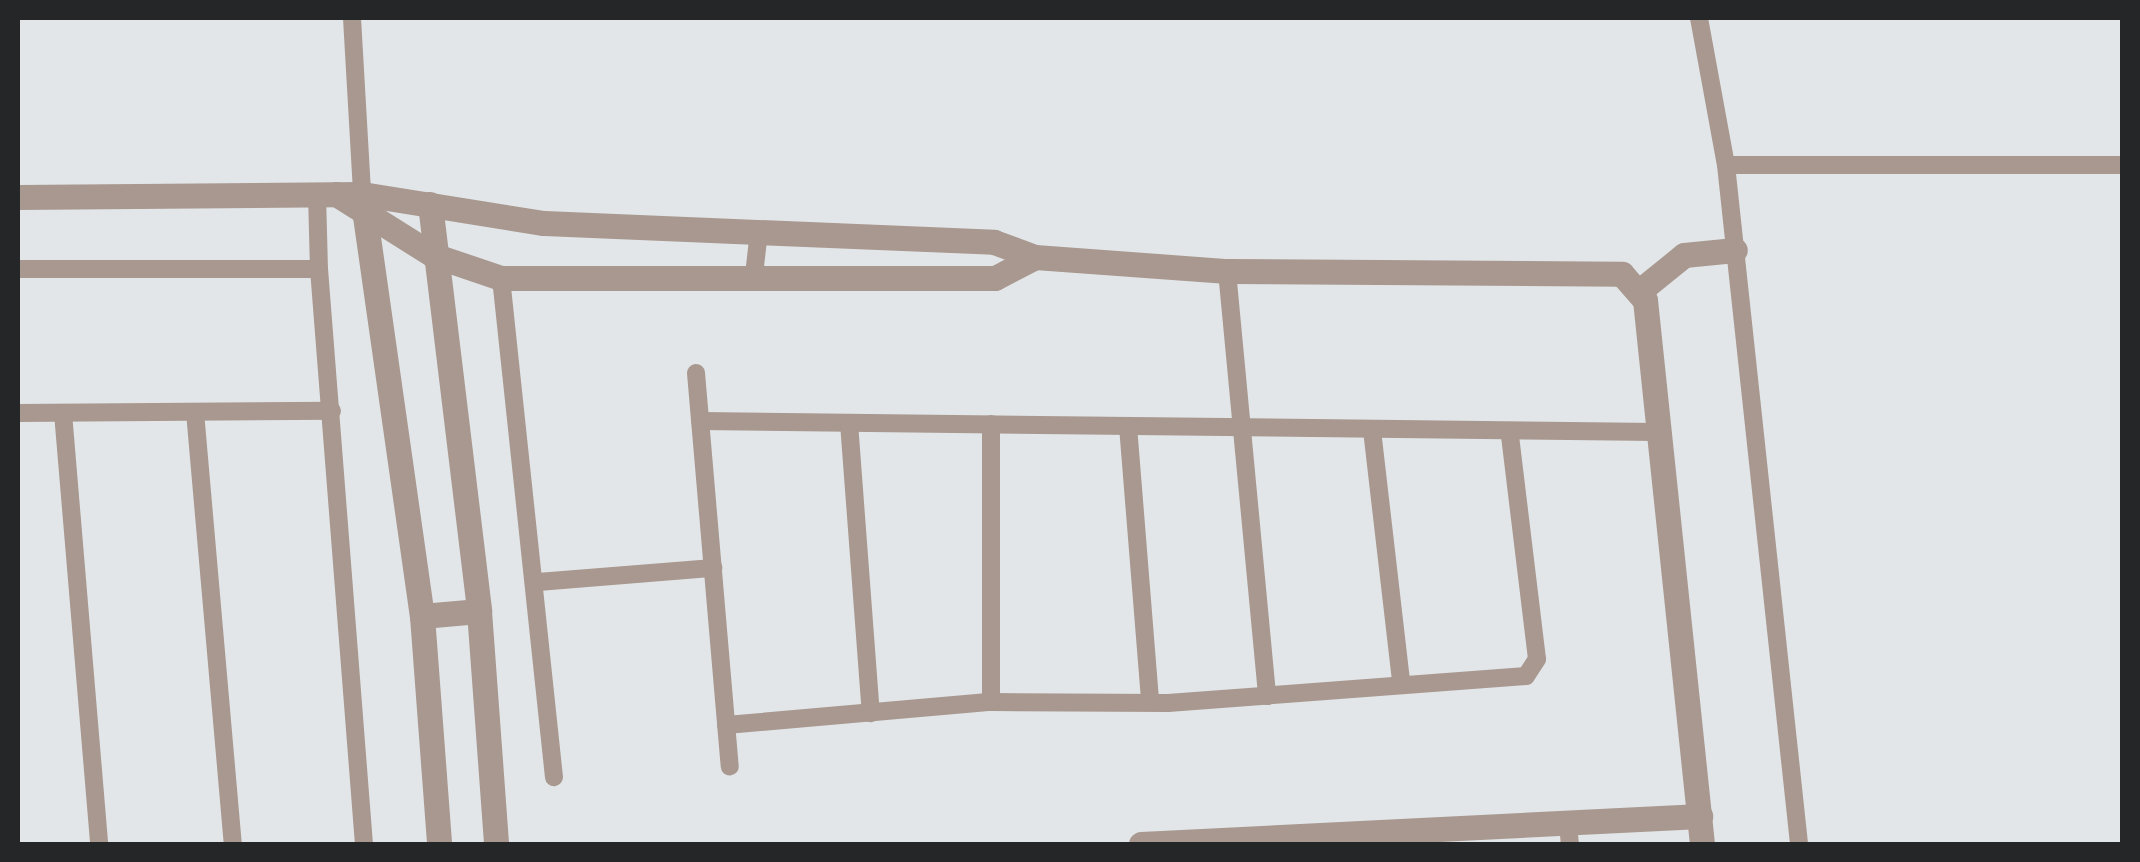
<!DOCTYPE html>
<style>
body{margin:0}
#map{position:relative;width:2140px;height:862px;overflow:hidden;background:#e2e6e9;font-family:"Source Sans 3",sans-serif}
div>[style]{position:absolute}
.service>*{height:18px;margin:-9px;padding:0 9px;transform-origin:9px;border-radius:9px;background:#a8988f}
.minor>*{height:25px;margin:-12.5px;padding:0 12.5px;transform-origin:12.5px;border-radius:12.5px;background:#a8988f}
span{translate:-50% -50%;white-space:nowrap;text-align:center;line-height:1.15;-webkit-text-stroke:10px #fff;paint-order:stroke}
.frame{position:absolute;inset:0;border:20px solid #252628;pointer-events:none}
</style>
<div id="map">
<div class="service">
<div style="left:352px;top:18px;width:176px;rotate:86.7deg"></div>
<div style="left:1699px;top:18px;width:149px;rotate:79.6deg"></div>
<div style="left:1726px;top:165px;width:683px;rotate:83.86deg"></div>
<div style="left:1726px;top:165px;width:396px"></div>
<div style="left:317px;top:194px;width:75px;rotate:88.5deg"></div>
<div style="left:18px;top:269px;width:301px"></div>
<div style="left:319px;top:269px;width:577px;rotate:85.53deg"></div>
<div style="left:1227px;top:271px;width:427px;rotate:84.6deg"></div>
<div style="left:754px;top:275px;width:44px;rotate:-83.5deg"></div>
<div style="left:501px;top:278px;width:502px;rotate:83.94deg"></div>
<div style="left:696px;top:373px;width:395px;rotate:85.1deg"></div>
<div style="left:195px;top:412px;width:434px;rotate:85deg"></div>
<div style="left:18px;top:413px;width:314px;rotate:-0.4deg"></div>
<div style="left:63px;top:413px;width:433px;rotate:85.2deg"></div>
<div style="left:700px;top:421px;width:957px;rotate:0.66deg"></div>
<div style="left:849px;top:423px;width:291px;rotate:85.7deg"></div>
<div style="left:1128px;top:426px;width:277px;rotate:85.4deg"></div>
<div style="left:1372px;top:430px;width:254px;rotate:83.4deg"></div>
<div style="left:538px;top:582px;width:176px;rotate:-4.6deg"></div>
<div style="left:991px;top:702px;width:177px;rotate:0.3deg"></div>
<div style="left:1168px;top:703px;width:359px;rotate:-4.3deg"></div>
<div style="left:1526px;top:676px;width:20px;rotate:-57deg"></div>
<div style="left:1537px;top:659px;width:226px;rotate:-96.9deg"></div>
<div style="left:726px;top:725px;width:266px;rotate:-5deg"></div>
<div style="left:991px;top:702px;width:278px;rotate:-90deg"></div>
<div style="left:1568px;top:823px;width:21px;rotate:85deg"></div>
</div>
<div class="minor">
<div style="left:336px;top:194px;width:115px;rotate:32.2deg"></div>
<div style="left:433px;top:255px;width:72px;rotate:18.7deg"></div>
<div style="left:501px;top:278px;width:494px"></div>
<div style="left:995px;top:278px;width:45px;rotate:-27.7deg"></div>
<div style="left:18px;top:197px;width:344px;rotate:-0.5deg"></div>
<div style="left:362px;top:194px;width:184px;rotate:9.1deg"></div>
<div style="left:544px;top:223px;width:450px;rotate:2.4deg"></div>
<div style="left:994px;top:242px;width:44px;rotate:20.1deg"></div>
<div style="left:1035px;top:257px;width:193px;rotate:4.2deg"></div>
<div style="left:1227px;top:271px;width:395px;rotate:0.4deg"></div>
<div style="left:1622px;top:274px;width:35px;rotate:49deg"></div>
<div style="left:1645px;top:300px;width:547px;rotate:84.02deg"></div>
<div style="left:430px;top:204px;width:410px;rotate:83.1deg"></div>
<div style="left:479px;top:611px;width:234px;rotate:85.8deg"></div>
<div style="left:364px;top:209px;width:411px;rotate:81.9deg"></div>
<div style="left:422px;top:616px;width:229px;rotate:85.7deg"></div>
<div style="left:1642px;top:289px;width:54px;rotate:-39deg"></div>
<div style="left:1684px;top:255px;width:51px;rotate:-5.6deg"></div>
<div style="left:422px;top:616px;width:57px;rotate:-5deg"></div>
<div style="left:1141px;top:844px;width:560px;rotate:-2.87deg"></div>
</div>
<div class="frame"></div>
</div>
